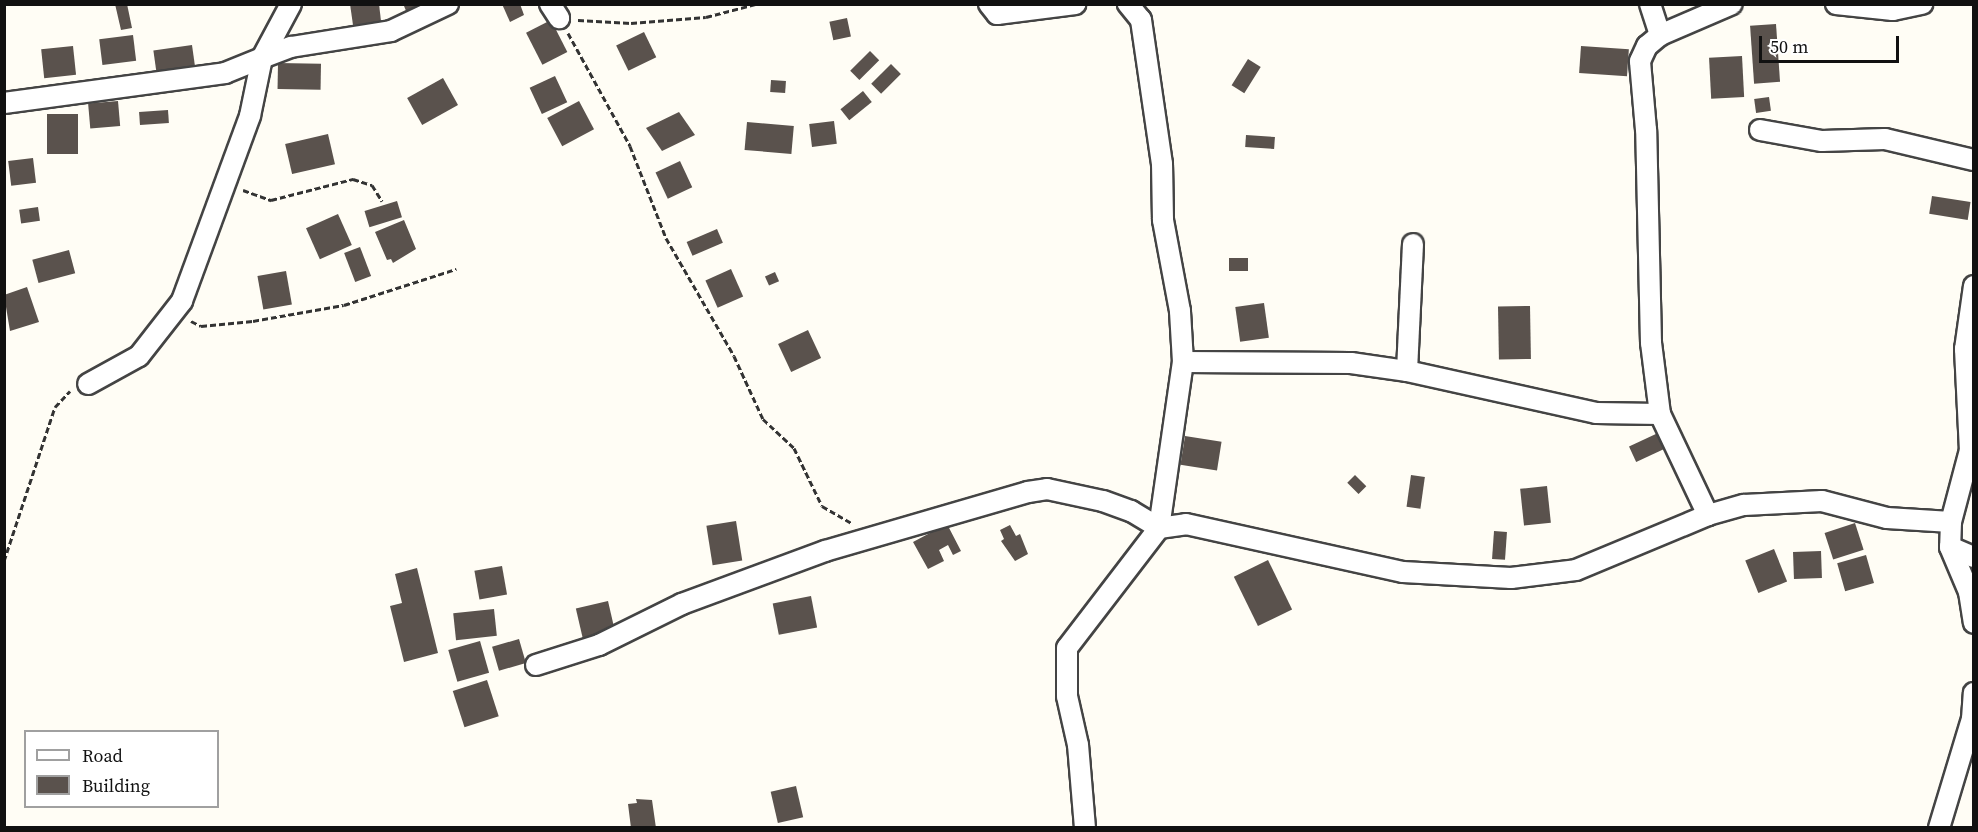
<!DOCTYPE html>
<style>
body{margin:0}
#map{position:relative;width:1978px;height:832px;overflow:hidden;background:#fffdf5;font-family:"Source Serif 4",serif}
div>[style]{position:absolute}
.building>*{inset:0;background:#5a524d;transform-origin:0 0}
.path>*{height:3px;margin-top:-1.5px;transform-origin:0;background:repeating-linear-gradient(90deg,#333 0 6px,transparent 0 9px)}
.roads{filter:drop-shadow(2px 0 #444) drop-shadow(-2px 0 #444) drop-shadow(0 2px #444) drop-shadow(0 -2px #444)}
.minor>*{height:20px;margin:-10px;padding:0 10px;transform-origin:10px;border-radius:10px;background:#fff}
span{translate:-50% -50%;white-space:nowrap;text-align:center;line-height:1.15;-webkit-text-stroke:6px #fff;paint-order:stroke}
.frame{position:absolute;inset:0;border:6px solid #111;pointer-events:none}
.legend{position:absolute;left:24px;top:730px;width:195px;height:78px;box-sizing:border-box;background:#fff;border:2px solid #a0a0a0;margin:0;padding:8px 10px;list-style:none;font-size:18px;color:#111}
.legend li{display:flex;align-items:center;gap:12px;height:30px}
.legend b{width:30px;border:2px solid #a0a0a0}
.scale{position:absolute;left:1759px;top:36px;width:140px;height:27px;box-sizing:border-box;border:3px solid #111;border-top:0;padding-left:8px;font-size:18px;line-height:21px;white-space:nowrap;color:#111;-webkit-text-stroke:4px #fff;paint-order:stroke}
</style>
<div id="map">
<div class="building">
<div style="clip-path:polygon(115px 4px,127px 4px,132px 28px,121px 30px)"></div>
<div style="clip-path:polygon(350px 4px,379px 4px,381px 21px,353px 25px)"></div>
<div style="clip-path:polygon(422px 4px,425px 11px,409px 18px,404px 6px)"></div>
<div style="clip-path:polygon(502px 4px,520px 4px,524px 15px,510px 22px)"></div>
<div style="left:847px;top:18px;width:19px;height:18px;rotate:78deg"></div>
<div style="left:551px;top:20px;width:36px;height:28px;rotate:63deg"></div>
<div style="left:1776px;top:24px;width:58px;height:26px;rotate:86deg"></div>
<div style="left:644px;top:32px;width:28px;height:31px;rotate:64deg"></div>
<div style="left:133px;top:35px;width:26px;height:34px;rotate:83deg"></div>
<div style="left:192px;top:45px;width:22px;height:39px;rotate:82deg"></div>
<div style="left:73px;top:46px;width:29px;height:32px;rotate:84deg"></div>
<div style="left:1581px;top:46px;width:48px;height:27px;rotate:4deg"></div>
<div style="left:870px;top:51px;width:13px;height:28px;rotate:45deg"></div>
<div style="left:1742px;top:56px;width:41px;height:33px;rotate:87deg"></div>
<div style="left:1248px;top:59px;width:15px;height:31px;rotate:32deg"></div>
<div style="left:278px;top:63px;width:43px;height:26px;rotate:1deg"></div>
<div style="left:891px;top:64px;width:14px;height:28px;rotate:45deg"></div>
<div style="left:555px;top:76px;width:29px;height:28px;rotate:65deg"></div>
<div style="left:443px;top:78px;width:31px;height:41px;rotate:61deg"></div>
<div style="left:771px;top:80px;width:15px;height:12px;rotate:4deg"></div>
<div style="left:863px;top:91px;width:14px;height:29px;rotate:51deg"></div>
<div style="left:1769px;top:97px;width:14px;height:15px;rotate:82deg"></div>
<div style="left:118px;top:101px;width:25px;height:30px;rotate:85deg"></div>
<div style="left:579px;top:101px;width:32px;height:36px;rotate:62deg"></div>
<div style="left:168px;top:110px;width:13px;height:29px;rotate:86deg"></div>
<div style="clip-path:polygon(679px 112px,695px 135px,662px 151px,646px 128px)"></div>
<div style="left:47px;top:114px;width:31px;height:40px"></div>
<div style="left:834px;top:121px;width:23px;height:25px;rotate:83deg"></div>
<div style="left:747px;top:122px;width:47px;height:28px;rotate:5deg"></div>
<div style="left:328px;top:134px;width:31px;height:44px;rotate:77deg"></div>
<div style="left:1246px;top:135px;width:29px;height:12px;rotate:4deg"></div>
<div style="left:33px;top:158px;width:25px;height:25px;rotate:83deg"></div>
<div style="left:680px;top:161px;width:29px;height:27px;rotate:65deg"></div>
<div style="left:1932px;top:196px;width:39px;height:18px;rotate:9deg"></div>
<div style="left:397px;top:201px;width:17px;height:34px;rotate:73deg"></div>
<div style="left:38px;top:207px;width:14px;height:19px;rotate:82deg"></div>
<div style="left:338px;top:214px;width:34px;height:35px;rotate:66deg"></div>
<div style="clip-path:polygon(404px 220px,416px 249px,393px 263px,391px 259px,387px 260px,375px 232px)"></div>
<div style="left:717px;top:229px;width:15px;height:33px;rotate:67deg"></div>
<div style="left:360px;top:247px;width:31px;height:17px;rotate:69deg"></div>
<div style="left:69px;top:250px;width:24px;height:38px;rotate:75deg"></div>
<div style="left:1248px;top:258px;width:13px;height:19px;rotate:90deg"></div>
<div style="left:731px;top:269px;width:30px;height:28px;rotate:66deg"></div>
<div style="left:286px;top:271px;width:34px;height:29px;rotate:80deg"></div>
<div style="left:775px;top:272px;width:10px;height:11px;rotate:66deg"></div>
<div style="clip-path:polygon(27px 287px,39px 322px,10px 331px,4px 295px)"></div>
<div style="left:1264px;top:303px;width:35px;height:29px;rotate:82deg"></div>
<div style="left:1530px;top:306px;width:53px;height:32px;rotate:89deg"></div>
<div style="left:808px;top:330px;width:31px;height:33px;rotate:65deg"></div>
<div style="left:1658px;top:433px;width:17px;height:32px;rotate:65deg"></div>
<div style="left:1185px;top:436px;width:37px;height:29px;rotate:9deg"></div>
<div style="left:1355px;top:475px;width:16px;height:11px;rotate:45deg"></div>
<div style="left:1411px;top:475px;width:14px;height:32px;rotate:8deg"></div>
<div style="left:1547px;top:486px;width:37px;height:27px;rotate:84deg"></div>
<div style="left:736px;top:521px;width:40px;height:30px;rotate:81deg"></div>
<div style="left:1855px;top:523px;width:28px;height:32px;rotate:72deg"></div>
<div style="clip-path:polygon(947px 524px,961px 551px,953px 555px,948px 545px,939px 550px,944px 561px,928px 569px,913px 542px)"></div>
<div style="clip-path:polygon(1010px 525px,1016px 536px,1020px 534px,1028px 554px,1015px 561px,1001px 541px,1004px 539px,1000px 530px)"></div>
<div style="left:1494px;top:531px;width:13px;height:28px;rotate:4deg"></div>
<div style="left:1774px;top:549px;width:35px;height:31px;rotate:68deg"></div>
<div style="left:1821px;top:551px;width:27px;height:28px;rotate:88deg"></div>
<div style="left:1866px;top:555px;width:29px;height:30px;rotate:74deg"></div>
<div style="left:1268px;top:560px;width:55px;height:38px;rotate:64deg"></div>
<div style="left:502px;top:566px;width:29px;height:28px;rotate:80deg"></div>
<div style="clip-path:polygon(417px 568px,438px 653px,404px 662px,390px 606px,402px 603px,395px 574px)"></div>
<div style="left:811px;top:596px;width:32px;height:39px;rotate:79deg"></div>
<div style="left:608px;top:601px;width:32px;height:33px;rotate:77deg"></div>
<div style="left:494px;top:609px;width:27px;height:41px;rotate:84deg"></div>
<div style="left:519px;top:639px;width:25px;height:28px;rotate:74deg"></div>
<div style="left:480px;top:641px;width:33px;height:33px;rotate:74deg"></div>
<div style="left:487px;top:680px;width:38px;height:36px;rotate:72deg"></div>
<div style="left:796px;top:786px;width:32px;height:26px;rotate:77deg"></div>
<div style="clip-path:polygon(636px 799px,652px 800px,656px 828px,631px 828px,628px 804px,637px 803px)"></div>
</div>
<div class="path">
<div style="left:578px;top:20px;width:53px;rotate:3.2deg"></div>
<div style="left:631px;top:23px;width:75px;rotate:-4.6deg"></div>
<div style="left:706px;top:17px;width:52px;rotate:-14.6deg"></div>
<div style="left:568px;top:33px;width:129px;rotate:61.2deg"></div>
<div style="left:630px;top:146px;width:99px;rotate:68.6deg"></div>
<div style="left:666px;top:238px;width:136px;rotate:60deg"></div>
<div style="left:734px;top:356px;width:69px;rotate:65.3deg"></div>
<div style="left:763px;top:419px;width:42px;rotate:43.1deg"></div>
<div style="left:794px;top:448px;width:64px;rotate:64.2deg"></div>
<div style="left:822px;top:506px;width:34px;rotate:30deg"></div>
<div style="left:243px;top:190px;width:30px;rotate:20deg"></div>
<div style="left:271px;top:200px;width:85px;rotate:-14.4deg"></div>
<div style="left:353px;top:179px;width:20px;rotate:18deg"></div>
<div style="left:372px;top:185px;width:19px;rotate:58deg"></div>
<div style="left:191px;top:321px;width:11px;rotate:27deg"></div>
<div style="left:201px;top:326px;width:52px;rotate:-5.5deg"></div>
<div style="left:253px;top:321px;width:92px;rotate:-10deg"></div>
<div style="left:344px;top:305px;width:118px;rotate:-17.8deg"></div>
<div style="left:4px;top:561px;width:162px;rotate:-71.7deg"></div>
<div style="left:55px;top:407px;width:22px;rotate:-47deg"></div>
</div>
<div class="roads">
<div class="minor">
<div style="left:291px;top:4px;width:61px;rotate:118.2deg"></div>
<div style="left:262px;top:58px;width:31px;rotate:-21deg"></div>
<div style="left:291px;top:47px;width:101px;rotate:-9.1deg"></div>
<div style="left:391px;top:31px;width:63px;rotate:-25.3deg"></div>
<div style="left:550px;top:4px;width:17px;rotate:57deg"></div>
<div style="left:989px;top:4px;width:13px;rotate:51deg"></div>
<div style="left:997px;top:14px;width:79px;rotate:-7.3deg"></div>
<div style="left:1650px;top:4px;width:33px;rotate:72deg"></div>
<div style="left:1836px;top:4px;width:57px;rotate:6deg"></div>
<div style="left:1893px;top:10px;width:30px;rotate:-12deg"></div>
<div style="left:4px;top:103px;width:223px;rotate:-7.7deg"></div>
<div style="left:225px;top:73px;width:40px;rotate:-22deg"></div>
<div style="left:262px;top:58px;width:59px;rotate:101.7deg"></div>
<div style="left:250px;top:116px;width:197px;rotate:110.2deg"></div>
<div style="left:182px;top:301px;width:70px;rotate:128deg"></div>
<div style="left:139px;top:356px;width:58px;rotate:151.2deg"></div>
<div style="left:1760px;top:130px;width:63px;rotate:10.1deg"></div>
<div style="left:1822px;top:141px;width:63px;rotate:-1.8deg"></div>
<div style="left:1885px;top:139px;width:91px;rotate:13.3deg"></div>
<div style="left:1974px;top:286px;width:64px;rotate:98.1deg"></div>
<div style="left:1965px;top:349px;width:101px;rotate:87.2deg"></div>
<div style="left:1970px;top:450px;width:74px;rotate:104.8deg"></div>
<div style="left:1951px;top:522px;width:25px;rotate:92deg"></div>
<div style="left:1950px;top:547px;width:49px;rotate:67.1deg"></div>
<div style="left:1969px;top:592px;width:31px;rotate:81deg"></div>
<div style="left:1183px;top:362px;width:168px;rotate:0.3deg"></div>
<div style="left:1351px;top:363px;width:57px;rotate:8.1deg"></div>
<div style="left:1407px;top:371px;width:194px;rotate:12.5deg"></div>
<div style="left:1596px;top:413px;width:64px;rotate:0.9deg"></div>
<div style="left:1660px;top:414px;width:112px;rotate:64.6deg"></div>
<div style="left:1407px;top:371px;width:127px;rotate:-87.3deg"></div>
<div style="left:1660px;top:414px;width:72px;rotate:-97.2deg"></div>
<div style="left:1651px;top:343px;width:213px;rotate:-91.3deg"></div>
<div style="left:1646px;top:130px;width:69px;rotate:-95deg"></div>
<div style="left:1640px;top:61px;width:17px;rotate:-65deg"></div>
<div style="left:1647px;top:46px;width:17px;rotate:-40deg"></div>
<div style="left:1660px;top:35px;width:78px;rotate:-23.3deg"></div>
<div style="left:1950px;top:547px;width:26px;rotate:23deg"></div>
<div style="left:536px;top:665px;width:66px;rotate:-17.6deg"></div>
<div style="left:599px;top:645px;width:93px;rotate:-26.3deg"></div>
<div style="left:682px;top:604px;width:153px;rotate:-20.3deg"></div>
<div style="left:825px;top:551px;width:211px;rotate:-16.2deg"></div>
<div style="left:1028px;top:492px;width:19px;rotate:-9deg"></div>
<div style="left:1047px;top:489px;width:57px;rotate:12.1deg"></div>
<div style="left:1103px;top:501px;width:30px;rotate:20deg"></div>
<div style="left:1131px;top:511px;width:33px;rotate:31deg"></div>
<div style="left:1159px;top:528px;width:168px;rotate:-81.8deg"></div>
<div style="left:1183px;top:362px;width:51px;rotate:-93.4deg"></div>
<div style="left:1180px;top:311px;width:93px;rotate:-100.6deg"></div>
<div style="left:1163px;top:220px;width:56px;rotate:-91deg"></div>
<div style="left:1162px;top:164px;width:146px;rotate:-98.3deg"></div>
<div style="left:1141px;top:20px;width:21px;rotate:-129deg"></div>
<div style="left:1085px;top:828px;width:83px;rotate:-94.8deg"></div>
<div style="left:1078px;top:745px;width:50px;rotate:-102.7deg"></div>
<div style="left:1067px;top:696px;width:48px;rotate:-90deg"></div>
<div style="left:1067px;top:648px;width:151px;rotate:-52.5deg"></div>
<div style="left:1159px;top:528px;width:27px;rotate:-8deg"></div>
<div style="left:1186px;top:524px;width:222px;rotate:12.5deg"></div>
<div style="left:1403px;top:572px;width:108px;rotate:3.2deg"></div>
<div style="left:1511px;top:578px;width:65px;rotate:-7deg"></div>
<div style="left:1576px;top:570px;width:143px;rotate:-22.6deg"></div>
<div style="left:1708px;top:515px;width:37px;rotate:-16deg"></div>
<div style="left:1744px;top:505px;width:78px;rotate:-2.9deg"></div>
<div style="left:1822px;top:501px;width:67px;rotate:14.7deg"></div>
<div style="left:1887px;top:518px;width:64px;rotate:3.6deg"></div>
<div style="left:1939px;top:828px;width:114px;rotate:-73.2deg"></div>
<div style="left:1972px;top:719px;width:26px;rotate:-86deg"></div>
</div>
</div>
<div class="frame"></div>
<ul class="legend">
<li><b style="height:8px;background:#fff"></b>Road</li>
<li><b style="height:16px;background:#5a524d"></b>Building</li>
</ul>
<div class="scale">50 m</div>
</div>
